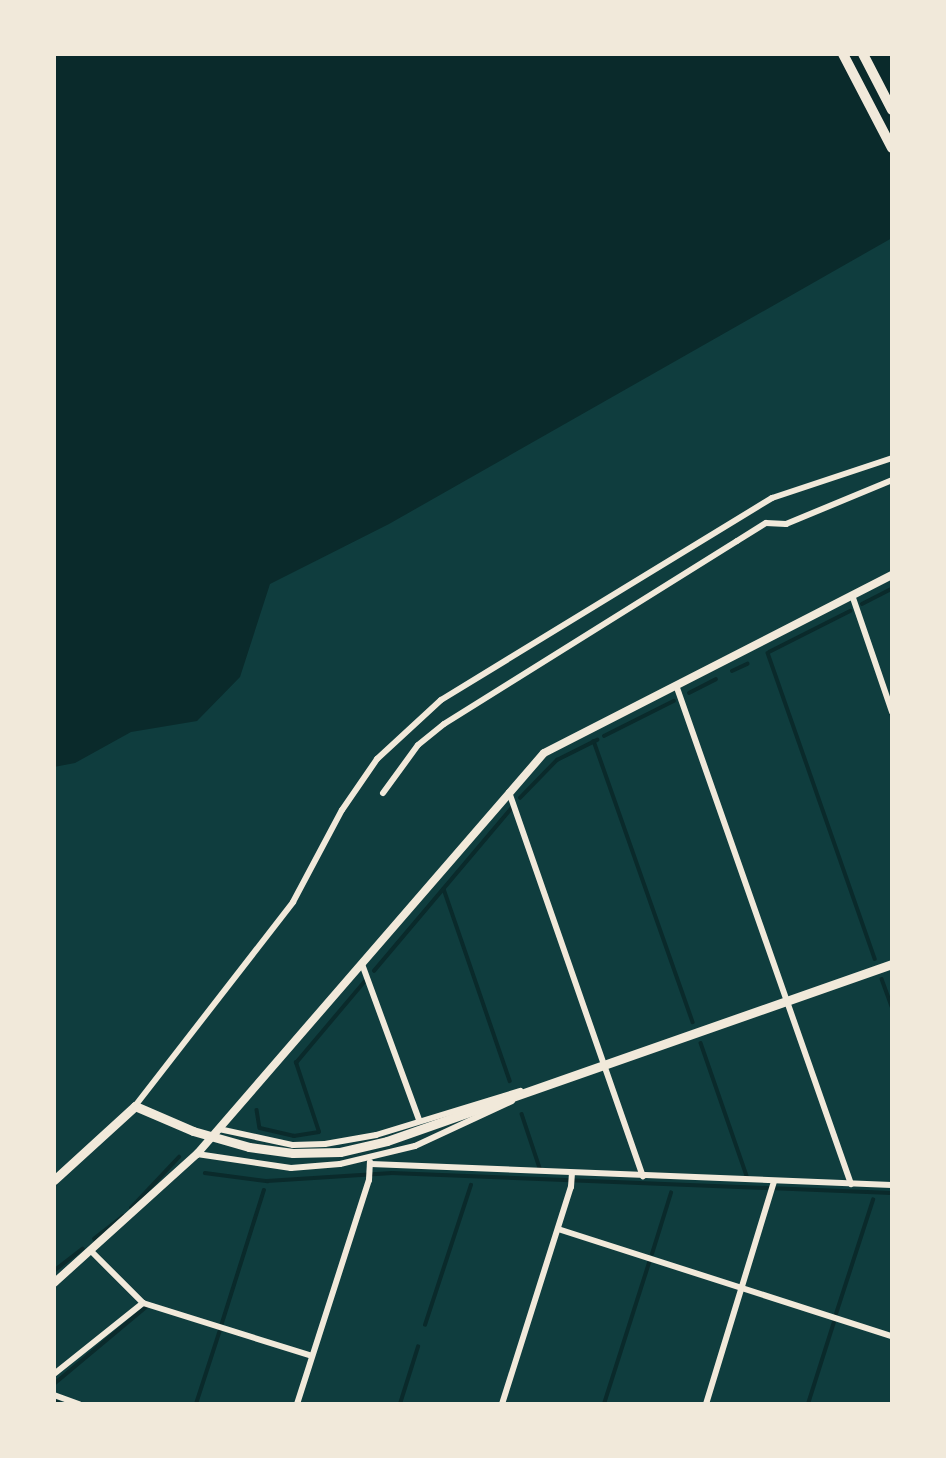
<!DOCTYPE html>
<style>
body{margin:0}
#map{position:relative;width:946px;height:1458px;overflow:hidden;background:#0f3d3e;font-family:Manrope,sans-serif}
div>[style]{position:absolute}
.water>*{inset:0;background:#0a2a2b}
.stream>*{height:3.5px;margin:-1.75px;padding:0 1.75px;transform-origin:1.75px;border-radius:1.75px;background:#0a2a2b}
.minor>*{height:6px;margin:-3px;padding:0 3px;transform-origin:3px;border-radius:3px;background:#f1e9da}
.tertiary>*{height:8px;margin:-4px;padding:0 4px;transform-origin:4px;border-radius:4px;background:#f1e9da}
.secondary>*{height:9px;margin:-4.5px;padding:0 4.5px;transform-origin:4.5px;border-radius:4.5px;background:#f1e9da}
.motorway>*{height:10px;margin:-5px;padding:0 5px;transform-origin:5px;border-radius:5px;background:#f1e9da}
span{translate:-50% -50%;white-space:nowrap;text-align:center;line-height:1.15;-webkit-text-stroke:5px #f1e9da;paint-order:stroke}
.frame{position:absolute;inset:0;border:56px solid #f1e9da;pointer-events:none}
</style>
<div id="map">
<div class="water">
<div style="clip-path:polygon(54px 54px,892px 54px,892px 238px,389px 524px,270px 584px,240px 677px,197px 721px,131px 732px,75px 763px,54px 767px)"></div>
</div>
<div class="stream">
<div style="left:862px;top:604px;width:34px;rotate:-27deg"></div>
<div style="left:769px;top:652px;width:91px;rotate:-26.8deg"></div>
<div style="left:768px;top:653px;width:324px;rotate:70.7deg"></div>
<div style="left:732px;top:671px;width:17px;rotate:-25deg"></div>
<div style="left:689px;top:693px;width:30px;rotate:-27deg"></div>
<div style="left:604px;top:736px;width:78px;rotate:-26.6deg"></div>
<div style="left:594px;top:741px;width:298px;rotate:70.6deg"></div>
<div style="left:520px;top:798px;width:53px;rotate:-45.8deg"></div>
<div style="left:557px;top:760px;width:45px;rotate:-26.6deg"></div>
<div style="left:444px;top:889px;width:203px;rotate:71deg"></div>
<div style="left:374px;top:971px;width:212px;rotate:-49.8deg"></div>
<div style="left:882px;top:979px;width:29px;rotate:70deg"></div>
<div style="left:701px;top:1043px;width:141px;rotate:70.9deg"></div>
<div style="left:257px;top:1110px;width:18px;rotate:81deg"></div>
<div style="left:260px;top:1128px;width:35px;rotate:13deg"></div>
<div style="left:294px;top:1136px;width:25px;rotate:-9deg"></div>
<div style="left:319px;top:1132px;width:73px;rotate:-108.4deg"></div>
<div style="left:296px;top:1063px;width:107px;rotate:-49.9deg"></div>
<div style="left:522px;top:1114px;width:57px;rotate:71.6deg"></div>
<div style="left:205px;top:1173px;width:63px;rotate:7.4deg"></div>
<div style="left:267px;top:1181px;width:125px;rotate:-3.7deg"></div>
<div style="left:392px;top:1173px;width:500px;rotate:2.29deg"></div>
<div style="left:131px;top:1208px;width:70px;rotate:-46.7deg"></div>
<div style="left:94px;top:1239px;width:37px;rotate:-38deg"></div>
<div style="left:652px;top:1254px;width:64px;rotate:-72.7deg"></div>
<div style="left:54px;top:1271px;width:36px;rotate:-38deg"></div>
<div style="left:836px;top:1314px;width:120px;rotate:-72deg"></div>
<div style="left:222px;top:1323px;width:139px;rotate:-72.5deg"></div>
<div style="left:425px;top:1325px;width:147px;rotate:-71.8deg"></div>
<div style="left:54px;top:1384px;width:120px;rotate:-39.9deg"></div>
<div style="left:54px;top:1401px;width:9px;rotate:21deg"></div>
<div style="left:196px;top:1404px;width:78px;rotate:-72deg"></div>
<div style="left:400px;top:1404px;width:60px;rotate:-72.5deg"></div>
<div style="left:604px;top:1404px;width:148px;rotate:-72.3deg"></div>
<div style="left:808px;top:1404px;width:86px;rotate:-72.4deg"></div>
</div>
<div class="minor">
<div style="left:852px;top:595px;width:124px;rotate:71.1deg"></div>
<div style="left:676px;top:685px;width:529px;rotate:70.67deg"></div>
<div style="left:509px;top:792px;width:407px;rotate:70.8deg"></div>
<div style="left:383px;top:793px;width:59px;rotate:-53.9deg"></div>
<div style="left:418px;top:745px;width:33px;rotate:-39deg"></div>
<div style="left:444px;top:724px;width:345px;rotate:-32deg"></div>
<div style="left:737px;top:541px;width:34px;rotate:-32deg"></div>
<div style="left:766px;top:523px;width:20px;rotate:3deg"></div>
<div style="left:786px;top:524px;width:115px;rotate:-22.5deg"></div>
<div style="left:362px;top:964px;width:166px;rotate:69.9deg"></div>
<div style="left:135px;top:1106px;width:258px;rotate:-52.2deg"></div>
<div style="left:293px;top:902px;width:104px;rotate:-62deg"></div>
<div style="left:342px;top:810px;width:62px;rotate:-55.5deg"></div>
<div style="left:377px;top:759px;width:87px;rotate:-42.7deg"></div>
<div style="left:441px;top:700px;width:388px;rotate:-31.4deg"></div>
<div style="left:772px;top:498px;width:126px;rotate:-18.4deg"></div>
<div style="left:219px;top:1129px;width:76px;rotate:12.2deg"></div>
<div style="left:293px;top:1145px;width:32px;rotate:-2deg"></div>
<div style="left:325px;top:1144px;width:52px;rotate:-10deg"></div>
<div style="left:376px;top:1135px;width:151px;rotate:-17deg"></div>
<div style="left:197px;top:1154px;width:95px;rotate:8.5deg"></div>
<div style="left:291px;top:1168px;width:49px;rotate:-4.7deg"></div>
<div style="left:340px;top:1164px;width:77px;rotate:-13.5deg"></div>
<div style="left:415px;top:1146px;width:107px;rotate:-24.9deg"></div>
<div style="left:371px;top:1164px;width:521px;rotate:2.31deg"></div>
<div style="left:558px;top:1229px;width:351px;rotate:17.8deg"></div>
<div style="left:92px;top:1252px;width:72px;rotate:45deg"></div>
<div style="left:143px;top:1303px;width:177px;rotate:17.4deg"></div>
<div style="left:54px;top:1374px;width:114px;rotate:-38.6deg"></div>
<div style="left:54px;top:1395px;width:27px;rotate:20deg"></div>
<div style="left:297px;top:1404px;width:235px;rotate:-72.2deg"></div>
<div style="left:369px;top:1180px;width:18px;rotate:-87deg"></div>
<div style="left:502px;top:1404px;width:228px;rotate:-72.4deg"></div>
<div style="left:571px;top:1187px;width:14px;rotate:-86deg"></div>
<div style="left:706px;top:1404px;width:233px;rotate:-73deg"></div>
</div>
<div class="tertiary">
<div style="left:54px;top:1283px;width:193px;rotate:-42.1deg"></div>
<div style="left:197px;top:1154px;width:530px;rotate:-49.13deg"></div>
<div style="left:544px;top:753px;width:391px;rotate:-27.1deg"></div>
</div>
<div class="secondary">
<div style="left:54px;top:1180px;width:110px;rotate:-42.4deg"></div>
<div style="left:135px;top:1106px;width:63px;rotate:23.3deg"></div>
<div style="left:193px;top:1131px;width:58px;rotate:15.9deg"></div>
<div style="left:249px;top:1147px;width:44px;rotate:7.8deg"></div>
<div style="left:293px;top:1153px;width:47px;rotate:-1.2deg"></div>
<div style="left:340px;top:1152px;width:48px;rotate:-13.2deg"></div>
<div style="left:387px;top:1141px;width:535px;rotate:-19.32deg"></div>
</div>
<div class="motorway">
<div style="left:843px;top:54px;width:106px;rotate:62.5deg"></div>
<div style="left:863px;top:54px;width:63px;rotate:62.6deg"></div>
</div>
<div class="frame"></div>
</div>
